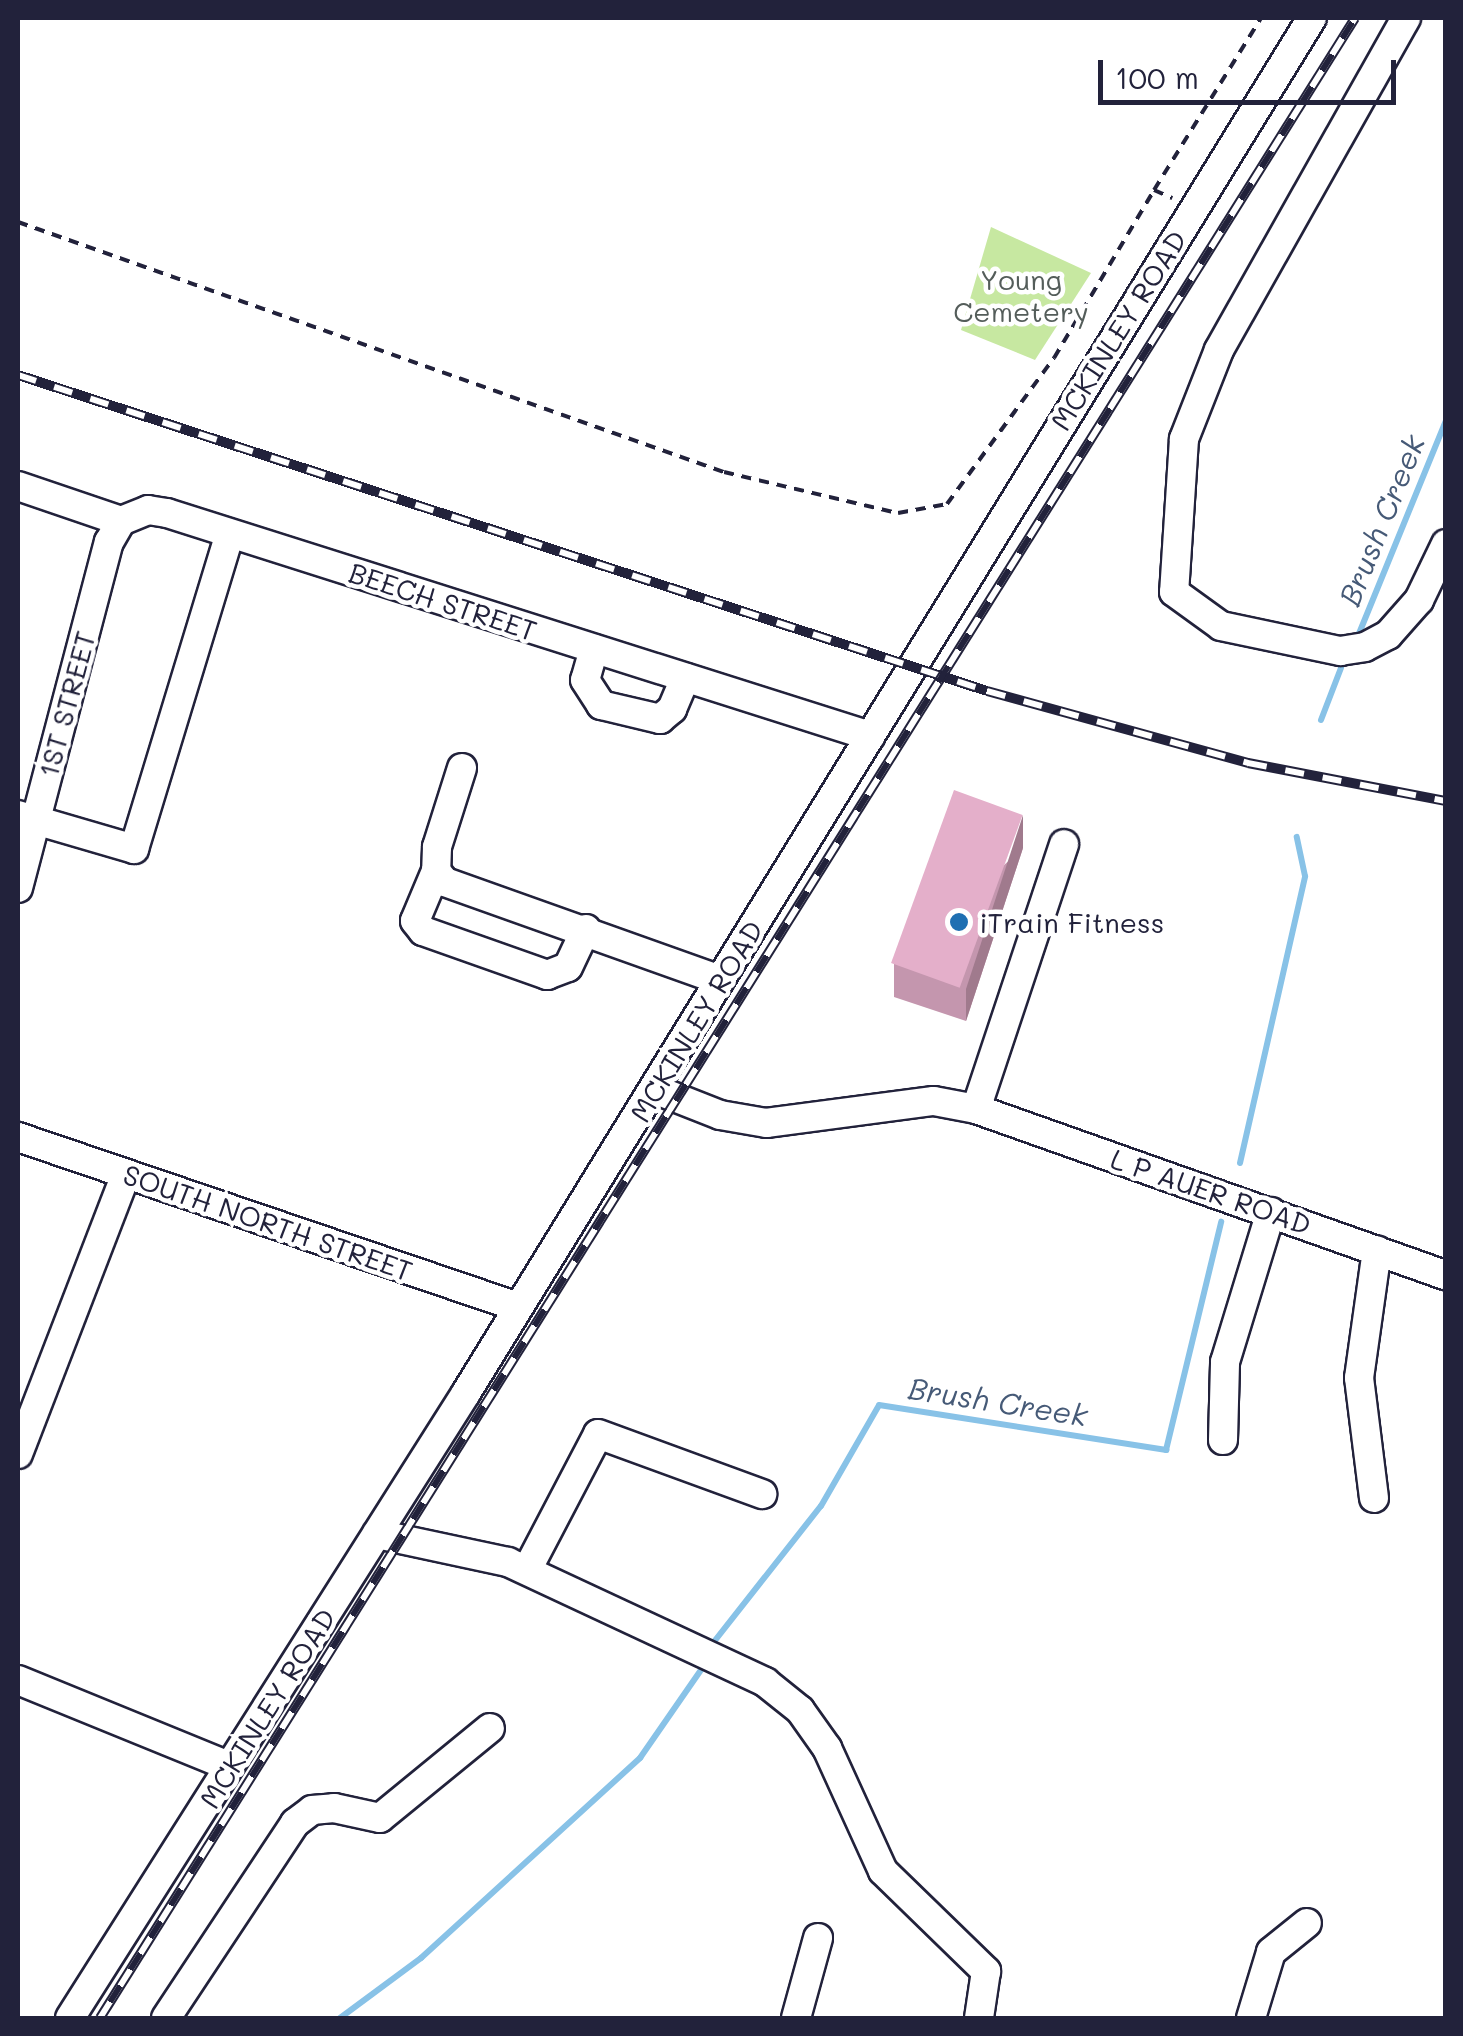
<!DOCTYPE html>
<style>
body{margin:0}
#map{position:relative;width:1463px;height:2036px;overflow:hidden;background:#fff;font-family:Mali,sans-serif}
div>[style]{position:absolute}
.green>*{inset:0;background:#c7e8a1}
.stream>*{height:6px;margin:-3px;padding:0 3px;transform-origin:3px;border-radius:3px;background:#88c2e7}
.path>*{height:4px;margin-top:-2px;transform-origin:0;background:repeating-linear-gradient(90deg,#22223b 0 10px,transparent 0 18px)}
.roads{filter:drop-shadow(2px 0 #22223b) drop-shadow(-2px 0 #22223b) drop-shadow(0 2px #22223b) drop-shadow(0 -2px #22223b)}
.minor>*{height:28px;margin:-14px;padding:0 14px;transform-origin:14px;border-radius:14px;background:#fff}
.rail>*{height:10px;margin-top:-5px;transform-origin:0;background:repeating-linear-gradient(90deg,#fff 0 19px,#22223b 0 38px);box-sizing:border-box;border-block:2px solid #22223b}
.wall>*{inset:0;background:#c496ae}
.shaded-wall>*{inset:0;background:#a07a8d}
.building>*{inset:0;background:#e4afca;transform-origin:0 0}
.dots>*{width:28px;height:28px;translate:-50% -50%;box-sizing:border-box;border:5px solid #fff;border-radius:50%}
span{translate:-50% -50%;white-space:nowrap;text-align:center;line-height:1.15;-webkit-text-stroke:9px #fff;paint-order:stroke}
.park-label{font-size:28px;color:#545d5a}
.street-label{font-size:28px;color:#22223b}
.poi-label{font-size:28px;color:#22223b}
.left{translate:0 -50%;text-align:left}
.water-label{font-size:30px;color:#465a77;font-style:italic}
.frame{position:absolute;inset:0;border:20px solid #22223b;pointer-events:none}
.scale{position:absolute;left:1098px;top:60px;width:298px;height:45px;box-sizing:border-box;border:5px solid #22223b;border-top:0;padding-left:12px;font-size:30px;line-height:35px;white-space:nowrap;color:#22223b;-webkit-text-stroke:8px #fff;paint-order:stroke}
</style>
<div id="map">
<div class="green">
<div style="clip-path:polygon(991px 227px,1091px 273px,1035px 360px,961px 330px)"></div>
</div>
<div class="stream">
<div style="left:1358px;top:636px;width:233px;rotate:-67.8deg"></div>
<div style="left:1321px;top:720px;width:56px;rotate:-69deg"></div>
<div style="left:1240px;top:1163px;width:294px;rotate:-77.2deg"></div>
<div style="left:1305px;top:876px;width:40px;rotate:-102deg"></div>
<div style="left:713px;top:1643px;width:174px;rotate:-51.8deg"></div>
<div style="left:821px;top:1506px;width:116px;rotate:-60.1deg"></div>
<div style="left:879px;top:1405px;width:291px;rotate:8.9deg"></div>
<div style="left:1166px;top:1450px;width:235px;rotate:-76.4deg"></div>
<div style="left:340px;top:2018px;width:101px;rotate:-36.5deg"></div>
<div style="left:421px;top:1958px;width:297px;rotate:-42.4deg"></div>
<div style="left:640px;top:1758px;width:111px;rotate:-55.3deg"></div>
</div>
<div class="path">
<div style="left:1154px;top:190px;width:203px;rotate:-58.1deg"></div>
<div style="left:18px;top:222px;width:749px;rotate:19.5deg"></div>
<div style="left:724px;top:472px;width:179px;rotate:13.3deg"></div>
<div style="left:898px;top:513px;width:50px;rotate:-10.4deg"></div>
<div style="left:947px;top:504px;width:181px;rotate:-53.8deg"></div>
<div style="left:1054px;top:358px;width:196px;rotate:-59.2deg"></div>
<div style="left:1154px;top:190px;width:20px;rotate:24deg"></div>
</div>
<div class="roads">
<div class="minor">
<div style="left:1406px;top:18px;width:381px;rotate:119.4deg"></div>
<div style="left:1219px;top:350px;width:96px;rotate:111.5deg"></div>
<div style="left:1184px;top:439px;width:153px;rotate:93.7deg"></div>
<div style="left:1174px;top:592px;width:58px;rotate:35.9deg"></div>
<div style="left:1221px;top:626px;width:122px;rotate:11.9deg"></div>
<div style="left:1340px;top:651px;width:25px;rotate:-9deg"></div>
<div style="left:1365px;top:647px;width:26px;rotate:-28deg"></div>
<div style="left:1388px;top:635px;width:47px;rotate:-48.5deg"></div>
<div style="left:1419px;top:600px;width:62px;rotate:-64.3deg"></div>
<div style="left:18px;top:486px;width:109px;rotate:18.8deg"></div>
<div style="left:121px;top:521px;width:29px;rotate:-22deg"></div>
<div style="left:148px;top:510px;width:19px;rotate:9deg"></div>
<div style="left:167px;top:513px;width:738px;rotate:17.6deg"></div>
<div style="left:594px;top:649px;width:32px;rotate:106deg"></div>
<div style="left:585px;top:680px;width:30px;rotate:57deg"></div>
<div style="left:601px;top:705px;width:61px;rotate:13.3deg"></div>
<div style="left:660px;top:719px;width:16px;rotate:-40deg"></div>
<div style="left:672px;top:709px;width:34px;rotate:-67deg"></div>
<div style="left:462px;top:768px;width:83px;rotate:107.6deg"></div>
<div style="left:437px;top:847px;width:24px;rotate:92deg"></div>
<div style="left:436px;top:871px;width:14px;rotate:51deg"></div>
<div style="left:445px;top:882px;width:292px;rotate:19.6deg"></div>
<div style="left:18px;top:815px;width:121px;rotate:16.3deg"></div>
<div style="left:134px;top:849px;width:329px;rotate:-73.1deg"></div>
<div style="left:436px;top:871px;width:54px;rotate:112.8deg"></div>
<div style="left:415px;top:921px;width:13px;rotate:51deg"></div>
<div style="left:423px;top:931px;width:132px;rotate:19.5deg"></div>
<div style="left:547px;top:975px;width:22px;rotate:-21deg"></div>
<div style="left:568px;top:967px;width:42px;rotate:-64.7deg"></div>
<div style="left:18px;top:888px;width:358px;rotate:-75.3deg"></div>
<div style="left:109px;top:542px;width:24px;rotate:-60deg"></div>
<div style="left:654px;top:1089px;width:71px;rotate:21.5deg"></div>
<div style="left:720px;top:1115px;width:47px;rotate:9.9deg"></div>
<div style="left:766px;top:1123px;width:169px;rotate:-7.5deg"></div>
<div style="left:934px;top:1101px;width:43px;rotate:10.8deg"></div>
<div style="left:976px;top:1109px;width:498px;rotate:19.5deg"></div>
<div style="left:976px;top:1109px;width:279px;rotate:-71.6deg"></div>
<div style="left:18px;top:1137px;width:528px;rotate:18.78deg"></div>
<div style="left:1223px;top:1440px;width:78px;rotate:-88.5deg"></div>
<div style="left:1225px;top:1362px;width:157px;rotate:-73deg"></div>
<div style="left:18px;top:1454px;width:300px;rotate:-68.9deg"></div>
<div style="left:1374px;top:1498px;width:121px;rotate:-97.1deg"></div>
<div style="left:1359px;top:1378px;width:129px;rotate:-82deg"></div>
<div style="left:377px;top:1534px;width:134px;rotate:12.1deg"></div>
<div style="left:508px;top:1562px;width:284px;rotate:25deg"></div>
<div style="left:765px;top:1682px;width:45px;rotate:38.7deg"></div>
<div style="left:800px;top:1710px;width:47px;rotate:54.6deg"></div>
<div style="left:827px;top:1748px;width:135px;rotate:65.5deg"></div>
<div style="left:883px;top:1871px;width:144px;rotate:44.2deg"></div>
<div style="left:986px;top:1971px;width:48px;rotate:98.5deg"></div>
<div style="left:527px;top:1570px;width:153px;rotate:-62.4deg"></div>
<div style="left:598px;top:1434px;width:175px;rotate:20.1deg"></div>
<div style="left:18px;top:1680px;width:228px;rotate:22.2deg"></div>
<div style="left:70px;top:2018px;width:740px;rotate:-57.64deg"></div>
<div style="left:466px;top:1393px;width:1614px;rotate:-58.4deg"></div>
<div style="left:166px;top:2018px;width:234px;rotate:-56.5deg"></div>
<div style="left:295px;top:1823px;width:21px;rotate:-37deg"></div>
<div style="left:312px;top:1810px;width:22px;rotate:-5deg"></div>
<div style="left:334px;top:1808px;width:47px;rotate:12.3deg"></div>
<div style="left:380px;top:1818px;width:142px;rotate:-39.3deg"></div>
<div style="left:796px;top:2018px;width:83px;rotate:-74.6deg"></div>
<div style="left:1251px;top:2018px;width:69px;rotate:-73.1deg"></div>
<div style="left:1271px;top:1952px;width:46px;rotate:-38.9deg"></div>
</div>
</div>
<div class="rail">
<div style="left:18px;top:375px;width:1019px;rotate:18.06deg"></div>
<div style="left:987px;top:691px;width:271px;rotate:15.4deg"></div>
<div style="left:1248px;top:763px;width:202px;rotate:10.9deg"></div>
<div style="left:100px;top:2018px;width:2361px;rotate:-57.89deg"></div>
</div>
<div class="wall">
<div style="clip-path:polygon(1023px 848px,966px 1021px,894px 997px,894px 964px)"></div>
</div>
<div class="shaded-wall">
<div style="clip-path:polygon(1023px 815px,1023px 848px,966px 1021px,966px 989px)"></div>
</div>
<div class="building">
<div style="left:954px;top:790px;width:73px;height:184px;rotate:20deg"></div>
</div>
<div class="dots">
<div style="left:959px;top:922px;background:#1f6fb2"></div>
</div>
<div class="park-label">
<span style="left:1021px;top:295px">Young<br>Cemetery</span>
</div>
<div class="street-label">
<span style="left:1118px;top:330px;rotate:-58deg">MCKINLEY ROAD</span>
<span style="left:443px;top:601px;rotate:18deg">BEECH STREET</span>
<span style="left:66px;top:704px;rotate:-75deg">1ST STREET</span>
<span style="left:696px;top:1021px;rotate:-59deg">MCKINLEY ROAD</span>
<span style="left:1211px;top:1191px;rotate:19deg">L P AUER ROAD</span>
<span style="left:268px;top:1222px;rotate:19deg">SOUTH NORTH STREET</span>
<span style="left:267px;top:1708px;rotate:-58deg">MCKINLEY ROAD</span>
</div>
<div class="poi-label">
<span class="left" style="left:979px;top:922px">iTrain Fitness</span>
</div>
<div class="water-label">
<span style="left:1381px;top:520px;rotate:-68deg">Brush Creek</span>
<span style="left:998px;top:1401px;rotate:9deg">Brush Creek</span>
</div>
<div class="frame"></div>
<div class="scale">100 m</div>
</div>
